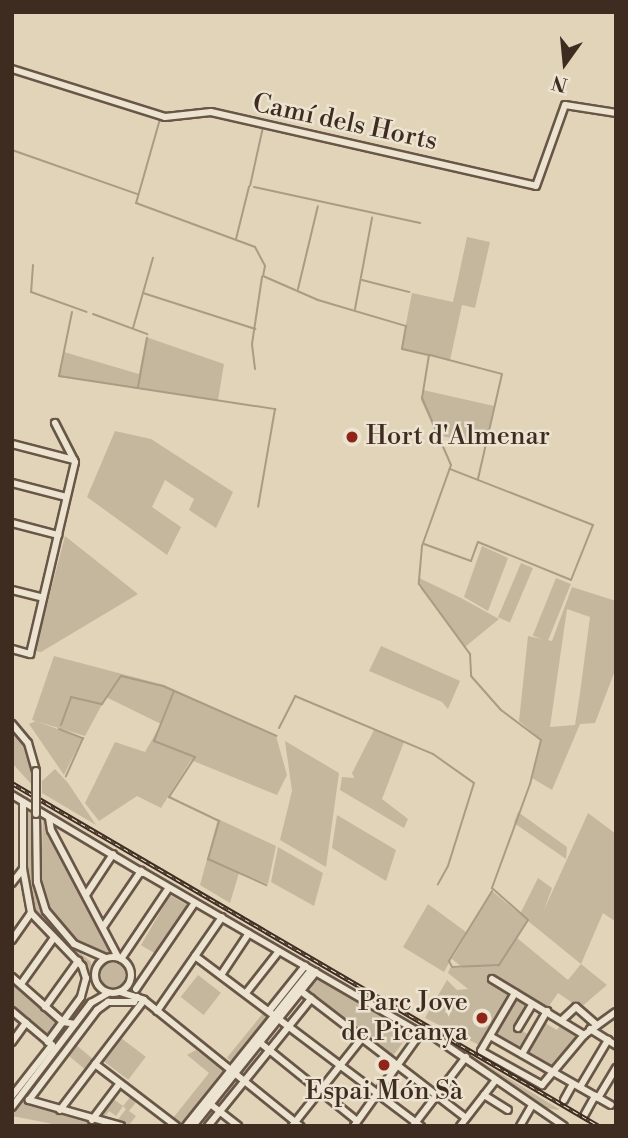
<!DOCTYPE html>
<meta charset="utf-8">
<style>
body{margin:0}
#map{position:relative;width:628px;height:1138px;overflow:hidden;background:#e1d4b8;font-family:"Libre Bodoni",serif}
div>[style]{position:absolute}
.green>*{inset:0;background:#c5b79e;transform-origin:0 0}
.round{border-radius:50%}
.stream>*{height:2px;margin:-1px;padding:0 1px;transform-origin:1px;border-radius:1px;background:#aa9b85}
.roads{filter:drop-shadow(2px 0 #685647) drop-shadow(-2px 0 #685647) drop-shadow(0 2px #685647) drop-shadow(0 -2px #685647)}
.minor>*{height:6px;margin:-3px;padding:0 3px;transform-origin:3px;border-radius:3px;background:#ece3d1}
.minor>.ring{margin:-3px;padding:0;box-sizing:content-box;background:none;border:6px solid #ece3d1;border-radius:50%}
.rail>*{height:4.5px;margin-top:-2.25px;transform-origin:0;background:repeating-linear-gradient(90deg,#ece3d1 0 5px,#3f2c21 0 10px);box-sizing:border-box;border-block:2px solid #3f2c21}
.bridges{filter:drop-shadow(2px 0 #685647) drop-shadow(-2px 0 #685647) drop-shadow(0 2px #685647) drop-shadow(0 -2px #685647)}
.minor-bridge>*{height:6px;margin:-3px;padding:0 3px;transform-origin:3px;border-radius:3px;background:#ece3d1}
.dots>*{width:19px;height:19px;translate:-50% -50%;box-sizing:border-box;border:4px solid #ece3d1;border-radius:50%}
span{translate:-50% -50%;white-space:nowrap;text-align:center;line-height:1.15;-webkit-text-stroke:5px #ece3d1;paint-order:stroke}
.street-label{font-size:26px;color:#3f2c21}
.poi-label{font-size:26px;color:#3f2c21}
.left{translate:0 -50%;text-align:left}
.right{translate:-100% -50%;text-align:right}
.frame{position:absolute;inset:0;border:14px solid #3f2c21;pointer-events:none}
.north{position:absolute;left:530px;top:28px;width:70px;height:70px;-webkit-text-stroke:5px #ece3d1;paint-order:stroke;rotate:195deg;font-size:19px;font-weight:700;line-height:28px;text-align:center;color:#3f2c21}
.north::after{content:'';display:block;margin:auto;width:24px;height:32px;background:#3f2c21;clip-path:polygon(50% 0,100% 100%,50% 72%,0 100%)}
</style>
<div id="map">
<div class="green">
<div style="clip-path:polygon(467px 237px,490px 242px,475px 308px,462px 305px,450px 360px,401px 349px,412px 293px,453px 302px)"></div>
<div style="clip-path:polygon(146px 337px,224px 364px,218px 400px,58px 377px,64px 352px,139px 374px)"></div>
<div style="clip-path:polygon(423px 390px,494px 406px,485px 445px,437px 435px,421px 400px)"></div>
<div style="clip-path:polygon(115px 431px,151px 439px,233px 492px,216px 528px,189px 510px,194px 499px,165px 480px,152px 507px,181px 527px,167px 555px,87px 497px)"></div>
<div style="clip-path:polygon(65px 536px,138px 594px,41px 652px,35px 651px)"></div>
<div style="clip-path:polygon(482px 546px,508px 558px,488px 611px,464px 597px)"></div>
<div style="left:521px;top:563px;width:13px;height:59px;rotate:23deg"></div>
<div style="clip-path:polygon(419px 578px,461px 598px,499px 619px,465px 647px,421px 589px)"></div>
<div style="left:556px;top:578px;width:16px;height:62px;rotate:22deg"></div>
<div style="clip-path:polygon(evenodd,572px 587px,616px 601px,616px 668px,595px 723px,580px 724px,552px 790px,532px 778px,541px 740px,519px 721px,528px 636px,552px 641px,572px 587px,567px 609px,590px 617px,580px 693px,575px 725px,550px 727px,567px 609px)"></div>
<div style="clip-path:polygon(381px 646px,460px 681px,448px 709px,442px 702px,369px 671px)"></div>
<div style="clip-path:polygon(54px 656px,164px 685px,276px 736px,287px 775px,277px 795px,191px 760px,161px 808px,137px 796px,99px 821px,85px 803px,115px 742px,145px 752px,161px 724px,106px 697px,85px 736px,32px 720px)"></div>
<div style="clip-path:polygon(36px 721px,82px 738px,64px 775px,29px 724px)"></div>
<div style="clip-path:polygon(12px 728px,30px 758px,33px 786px,12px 763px)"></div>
<div style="clip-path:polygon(374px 730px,404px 742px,382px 799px,408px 819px,404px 828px,340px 790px,342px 777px,354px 778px,352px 773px)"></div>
<div style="clip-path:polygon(285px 741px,339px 773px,326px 867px,280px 840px,292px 791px)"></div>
<div style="clip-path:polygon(55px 769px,68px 783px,96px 825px,42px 793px,42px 781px)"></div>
<div style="clip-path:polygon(26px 809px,32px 810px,32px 879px,41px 909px,60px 936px,91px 962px,91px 971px,87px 972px,31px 905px,26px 880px)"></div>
<div style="clip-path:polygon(518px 812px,567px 847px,566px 859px,514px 823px)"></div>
<div style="clip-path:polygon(evenodd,588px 813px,616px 834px,616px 922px,603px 913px,581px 964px,607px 985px,580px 1008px,558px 993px,547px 1009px,493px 978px,490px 983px,509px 994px,479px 1045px,425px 1018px,447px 980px,457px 990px,468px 989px,448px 973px,450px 968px,463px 968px,452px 959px,492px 891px,520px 914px,538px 878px,552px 888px,544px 910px,588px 813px,528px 921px,581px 964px,568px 980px,517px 938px,528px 921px)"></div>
<div style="clip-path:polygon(337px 815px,396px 850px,386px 881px,332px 848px)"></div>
<div style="clip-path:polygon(43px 817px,46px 820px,111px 953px,100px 954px,76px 942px,51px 915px,41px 882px)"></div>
<div style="clip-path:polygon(218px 819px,276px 846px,268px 884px,239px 873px,230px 903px,200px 885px)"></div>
<div style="clip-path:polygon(278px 847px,323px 873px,314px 906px,271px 882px)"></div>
<div style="left:170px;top:895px;width:22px;height:58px;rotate:30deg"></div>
<div style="clip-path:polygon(428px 904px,466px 932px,444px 972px,403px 947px)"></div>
<div class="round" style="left:97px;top:959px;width:30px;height:30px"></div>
<div style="left:198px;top:975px;width:29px;height:28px;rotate:38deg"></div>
<div style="clip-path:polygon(318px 978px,411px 1032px,392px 1057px,307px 992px)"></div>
<div style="clip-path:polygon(12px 981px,60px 1023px,49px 1037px,12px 1007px)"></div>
<div style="clip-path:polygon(121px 994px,132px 998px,99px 1003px,25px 1100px,108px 1126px,63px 1126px,12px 1116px,91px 1008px,107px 996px)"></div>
<div style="clip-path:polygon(517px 999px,530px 1006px,517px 1028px,529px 1035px,521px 1050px,495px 1035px)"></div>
<div style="left:264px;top:1012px;width:6px;height:59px;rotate:39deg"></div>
<div style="clip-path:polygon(545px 1023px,557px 1030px,561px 1024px,576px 1036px,551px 1067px,527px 1053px)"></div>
<div style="left:121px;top:1038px;width:31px;height:29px;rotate:37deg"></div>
<div style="left:75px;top:1044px;width:25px;height:13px;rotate:40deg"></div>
<div style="clip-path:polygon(196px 1050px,223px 1070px,181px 1124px,173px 1118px,209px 1073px,187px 1055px)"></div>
<div style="clip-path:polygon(470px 1055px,559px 1109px,558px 1110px,537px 1106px)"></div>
<div style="clip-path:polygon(131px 1096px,137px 1101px,129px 1111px,136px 1116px,129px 1125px,116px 1122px,126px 1109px,123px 1106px,116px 1116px,109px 1111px,103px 1119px,97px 1118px,112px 1098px,123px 1106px)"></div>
</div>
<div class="stream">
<div style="left:96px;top:99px;width:67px;rotate:17.4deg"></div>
<div style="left:160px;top:119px;width:87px;rotate:105.9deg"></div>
<div style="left:136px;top:203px;width:127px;rotate:20.3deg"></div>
<div style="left:255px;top:247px;width:21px;rotate:62deg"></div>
<div style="left:265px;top:266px;width:10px;rotate:101deg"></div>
<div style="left:263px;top:276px;width:60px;rotate:23.6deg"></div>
<div style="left:318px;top:300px;width:92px;rotate:16.5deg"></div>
<div style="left:406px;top:326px;width:23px;rotate:100deg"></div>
<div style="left:402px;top:349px;width:28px;rotate:13deg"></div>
<div style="left:429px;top:355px;width:44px;rotate:99.2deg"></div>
<div style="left:422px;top:398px;width:73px;rotate:66.6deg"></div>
<div style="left:451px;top:465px;width:86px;rotate:109.7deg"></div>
<div style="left:422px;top:546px;width:38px;rotate:95deg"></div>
<div style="left:419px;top:584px;width:87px;rotate:53.9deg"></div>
<div style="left:470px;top:654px;width:22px;rotate:87deg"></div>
<div style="left:471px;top:676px;width:45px;rotate:48.6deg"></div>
<div style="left:501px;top:710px;width:50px;rotate:36.9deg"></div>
<div style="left:541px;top:740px;width:45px;rotate:104deg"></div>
<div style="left:530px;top:784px;width:111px;rotate:110.1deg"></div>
<div style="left:492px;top:888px;width:48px;rotate:41.6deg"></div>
<div style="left:528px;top:920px;width:54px;rotate:122.8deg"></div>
<div style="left:499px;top:965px;width:47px;rotate:177.6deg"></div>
<div style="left:452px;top:967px;width:7px;rotate:-117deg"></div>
<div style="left:449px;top:961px;width:82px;rotate:-58.4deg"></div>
<div style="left:207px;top:115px;width:57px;rotate:12.1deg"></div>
<div style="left:263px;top:127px;width:60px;rotate:102.4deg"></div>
<div style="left:12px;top:150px;width:133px;rotate:19.4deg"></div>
<div style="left:254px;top:187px;width:170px;rotate:12.2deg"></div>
<div style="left:236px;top:239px;width:54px;rotate:-76deg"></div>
<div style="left:33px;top:265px;width:27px;rotate:94deg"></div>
<div style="left:31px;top:292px;width:59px;rotate:19.7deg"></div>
<div style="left:362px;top:280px;width:49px;rotate:14.3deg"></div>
<div style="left:298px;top:289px;width:85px;rotate:-76.5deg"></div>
<div style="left:143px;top:293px;width:118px;rotate:17.8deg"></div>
<div style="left:355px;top:309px;width:93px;rotate:-79.4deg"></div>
<div style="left:72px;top:312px;width:65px;rotate:101.5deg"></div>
<div style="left:59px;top:376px;width:219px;rotate:8.7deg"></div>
<div style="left:275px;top:409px;width:99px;rotate:99.8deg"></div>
<div style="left:93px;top:314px;width:58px;rotate:20.3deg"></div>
<div style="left:133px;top:328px;width:73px;rotate:-74.1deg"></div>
<div style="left:430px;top:355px;width:74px;rotate:14.8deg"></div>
<div style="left:502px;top:374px;width:108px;rotate:102.9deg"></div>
<div style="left:255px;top:369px;width:25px;rotate:-97deg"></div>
<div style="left:252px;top:344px;width:68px;rotate:-81.5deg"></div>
<div style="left:138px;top:387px;width:50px;rotate:-79.6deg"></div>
<div style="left:424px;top:544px;width:50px;rotate:19.9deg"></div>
<div style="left:471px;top:561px;width:20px;rotate:-70deg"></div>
<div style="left:478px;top:542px;width:100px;rotate:22.2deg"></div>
<div style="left:571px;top:580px;width:59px;rotate:-68.2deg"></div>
<div style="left:593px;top:525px;width:154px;rotate:-158.6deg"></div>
<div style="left:174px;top:691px;width:54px;rotate:111.8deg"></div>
<div style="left:154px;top:741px;width:44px;rotate:21.3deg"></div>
<div style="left:195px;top:757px;width:48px;rotate:123deg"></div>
<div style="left:169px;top:797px;width:55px;rotate:25.6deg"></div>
<div style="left:219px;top:821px;width:40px;rotate:106deg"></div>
<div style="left:208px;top:859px;width:64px;rotate:24.1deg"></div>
<div style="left:61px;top:725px;width:30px;rotate:-70deg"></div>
<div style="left:71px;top:697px;width:32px;rotate:13deg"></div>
<div style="left:102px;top:704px;width:34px;rotate:-56deg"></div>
<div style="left:121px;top:676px;width:43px;rotate:13.4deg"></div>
<div style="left:163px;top:686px;width:124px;rotate:23.7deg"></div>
<div style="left:279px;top:728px;width:36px;rotate:-63deg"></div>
<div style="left:295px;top:696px;width:150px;rotate:22.8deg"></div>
<div style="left:433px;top:754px;width:50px;rotate:35.3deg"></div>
<div style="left:474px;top:783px;width:87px;rotate:107.4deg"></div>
<div style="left:448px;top:866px;width:21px;rotate:119deg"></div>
<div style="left:59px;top:729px;width:26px;rotate:21deg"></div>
<div style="left:83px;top:738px;width:42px;rotate:114.1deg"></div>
</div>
<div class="roads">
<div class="minor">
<div style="left:12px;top:69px;width:160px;rotate:17.4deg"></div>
<div style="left:165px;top:117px;width:46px;rotate:-6.2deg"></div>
<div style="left:211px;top:112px;width:333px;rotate:12.8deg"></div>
<div style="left:536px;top:186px;width:86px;rotate:-70.3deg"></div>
<div style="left:565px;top:105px;width:52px;rotate:8.9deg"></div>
<div style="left:12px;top:444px;width:64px;rotate:14.5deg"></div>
<div style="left:12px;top:483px;width:56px;rotate:14.5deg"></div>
<div style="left:12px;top:523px;width:48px;rotate:14.6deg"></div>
<div style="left:12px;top:590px;width:32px;rotate:14deg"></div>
<div style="left:12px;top:649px;width:19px;rotate:16deg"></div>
<div style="left:30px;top:654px;width:197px;rotate:-76.8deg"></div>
<div style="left:75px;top:462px;width:44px;rotate:-117.1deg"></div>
<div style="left:12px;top:724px;width:25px;rotate:50deg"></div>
<div style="left:28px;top:743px;width:29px;rotate:74deg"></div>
<div style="left:12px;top:795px;width:152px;rotate:30.8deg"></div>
<div style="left:23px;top:802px;width:67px;rotate:90deg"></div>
<div style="left:23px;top:869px;width:45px;rotate:79.7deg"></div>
<div style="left:31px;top:913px;width:74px;rotate:46.1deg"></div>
<div style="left:82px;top:966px;width:13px;rotate:72deg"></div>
<div style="left:86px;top:978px;width:20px;rotate:105deg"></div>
<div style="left:81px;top:997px;width:56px;rotate:126.3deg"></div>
<div style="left:36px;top:814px;width:68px;rotate:89.2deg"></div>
<div style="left:37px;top:882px;width:30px;rotate:73deg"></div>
<div style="left:46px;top:911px;width:43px;rotate:49.7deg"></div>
<div style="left:74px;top:944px;width:34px;rotate:24deg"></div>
<div style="left:49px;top:818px;width:12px;rotate:81deg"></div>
<div style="left:51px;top:830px;width:144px;rotate:62.2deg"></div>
<div style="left:141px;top:871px;width:317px;rotate:30.1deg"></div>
<div style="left:415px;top:1030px;width:12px;rotate:9deg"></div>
<div style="left:427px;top:1032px;width:166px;rotate:34.5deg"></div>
<div style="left:12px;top:883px;width:18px;rotate:-52deg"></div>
<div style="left:86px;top:895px;width:49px;rotate:-56.6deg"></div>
<div style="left:103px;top:927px;width:68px;rotate:-55.8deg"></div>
<div style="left:12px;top:940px;width:33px;rotate:-55deg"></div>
<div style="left:195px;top:956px;width:283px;rotate:37deg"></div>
<div class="ring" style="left:95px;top:957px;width:30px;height:30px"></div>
<div style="left:121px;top:959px;width:84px;rotate:-56.1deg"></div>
<div style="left:221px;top:975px;width:50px;rotate:-56.3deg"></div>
<div style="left:12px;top:977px;width:68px;rotate:41.4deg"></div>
<div style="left:63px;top:1022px;width:12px;rotate:9deg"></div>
<div style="left:492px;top:979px;width:108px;rotate:31.3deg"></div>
<div style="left:21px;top:984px;width:55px;rotate:-54.6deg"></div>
<div style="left:297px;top:988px;width:213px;rotate:37.6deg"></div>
<div style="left:136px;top:989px;width:103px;rotate:-55.7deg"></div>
<div style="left:120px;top:992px;width:25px;rotate:18deg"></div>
<div style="left:144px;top:1000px;width:201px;rotate:38.9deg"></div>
<div style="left:246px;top:993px;width:53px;rotate:-51.8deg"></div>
<div style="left:515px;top:993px;width:67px;rotate:120.4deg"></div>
<div style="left:481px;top:1051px;width:70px;rotate:29.1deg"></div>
<div style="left:542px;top:1085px;width:65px;rotate:-50deg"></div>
<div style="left:584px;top:1035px;width:39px;rotate:-36deg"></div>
<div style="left:45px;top:1007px;width:57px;rotate:-54.3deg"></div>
<div style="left:12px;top:1011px;width:50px;rotate:40.1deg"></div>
<div style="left:157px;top:1011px;width:114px;rotate:-55.3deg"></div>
<div style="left:269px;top:1011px;width:58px;rotate:-51.3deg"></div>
<div style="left:562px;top:1020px;width:19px;rotate:-43deg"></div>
<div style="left:576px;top:1007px;width:28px;rotate:41deg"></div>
<div style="left:518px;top:1028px;width:26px;rotate:-59deg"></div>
<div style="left:590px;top:1029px;width:31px;rotate:32deg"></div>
<div style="left:490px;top:1036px;width:139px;rotate:29.7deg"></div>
<div style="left:258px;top:1041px;width:127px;rotate:38.9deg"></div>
<div style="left:12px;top:1042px;width:24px;rotate:-54deg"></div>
<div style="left:522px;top:1054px;width:50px;rotate:-59.8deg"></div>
<div style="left:95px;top:1064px;width:102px;rotate:37.4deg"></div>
<div style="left:580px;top:1087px;width:55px;rotate:-59.2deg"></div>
<div style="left:484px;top:1095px;width:28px;rotate:32deg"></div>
<div style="left:12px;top:1096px;width:65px;rotate:-51.9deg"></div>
<div style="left:598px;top:1098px;width:35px;rotate:-59deg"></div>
<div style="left:564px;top:1100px;width:18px;rotate:-61deg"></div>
<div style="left:209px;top:1103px;width:37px;rotate:38deg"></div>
<div style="left:12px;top:1107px;width:131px;rotate:-52.8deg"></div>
<div style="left:91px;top:1003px;width:20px;rotate:-30deg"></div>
<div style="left:60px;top:1110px;width:138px;rotate:-52.6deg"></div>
<div style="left:585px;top:1114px;width:21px;rotate:-61deg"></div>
<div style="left:92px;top:1120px;width:46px;rotate:-52.9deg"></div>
<div style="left:121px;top:1126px;width:96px;rotate:-164.2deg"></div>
<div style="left:29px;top:1100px;width:113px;rotate:-52.9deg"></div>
<div style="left:97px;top:1010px;width:14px;rotate:-36deg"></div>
<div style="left:108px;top:1002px;width:26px"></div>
<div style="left:134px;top:1002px;width:6px;rotate:-59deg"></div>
<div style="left:186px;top:1126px;width:200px;rotate:-51.3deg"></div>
<div style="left:193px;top:1126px;width:197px;rotate:-51.4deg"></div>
<div style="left:208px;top:1126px;width:164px;rotate:-51deg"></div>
<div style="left:292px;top:1126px;width:112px;rotate:-51.5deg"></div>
<div style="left:354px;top:1126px;width:117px;rotate:-54.4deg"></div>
<div style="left:413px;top:1126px;width:87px;rotate:-52.5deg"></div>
<div style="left:460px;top:1126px;width:57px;rotate:-52.1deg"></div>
<div style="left:520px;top:1126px;width:24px;rotate:-60deg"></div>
</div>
</div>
<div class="rail">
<div style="left:12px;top:783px;width:680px;rotate:30.3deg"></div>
</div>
<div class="bridges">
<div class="minor-bridge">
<div style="left:36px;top:814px;width:43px;rotate:-90deg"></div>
</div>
</div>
<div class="dots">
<div style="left:352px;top:437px;background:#8f2418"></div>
<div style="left:482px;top:1018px;background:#8f2418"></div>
<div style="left:384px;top:1065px;background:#8f2418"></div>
</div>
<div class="street-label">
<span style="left:345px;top:123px;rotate:12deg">Camí dels Horts</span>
</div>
<div class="poi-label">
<span class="left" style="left:366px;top:437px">Hort d'Almenar</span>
<span class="right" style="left:468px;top:1018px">Parc Jove<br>de Picanya</span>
<span style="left:384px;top:1092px">Espai Món Sà</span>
</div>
<div class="frame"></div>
<div class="north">N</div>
</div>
